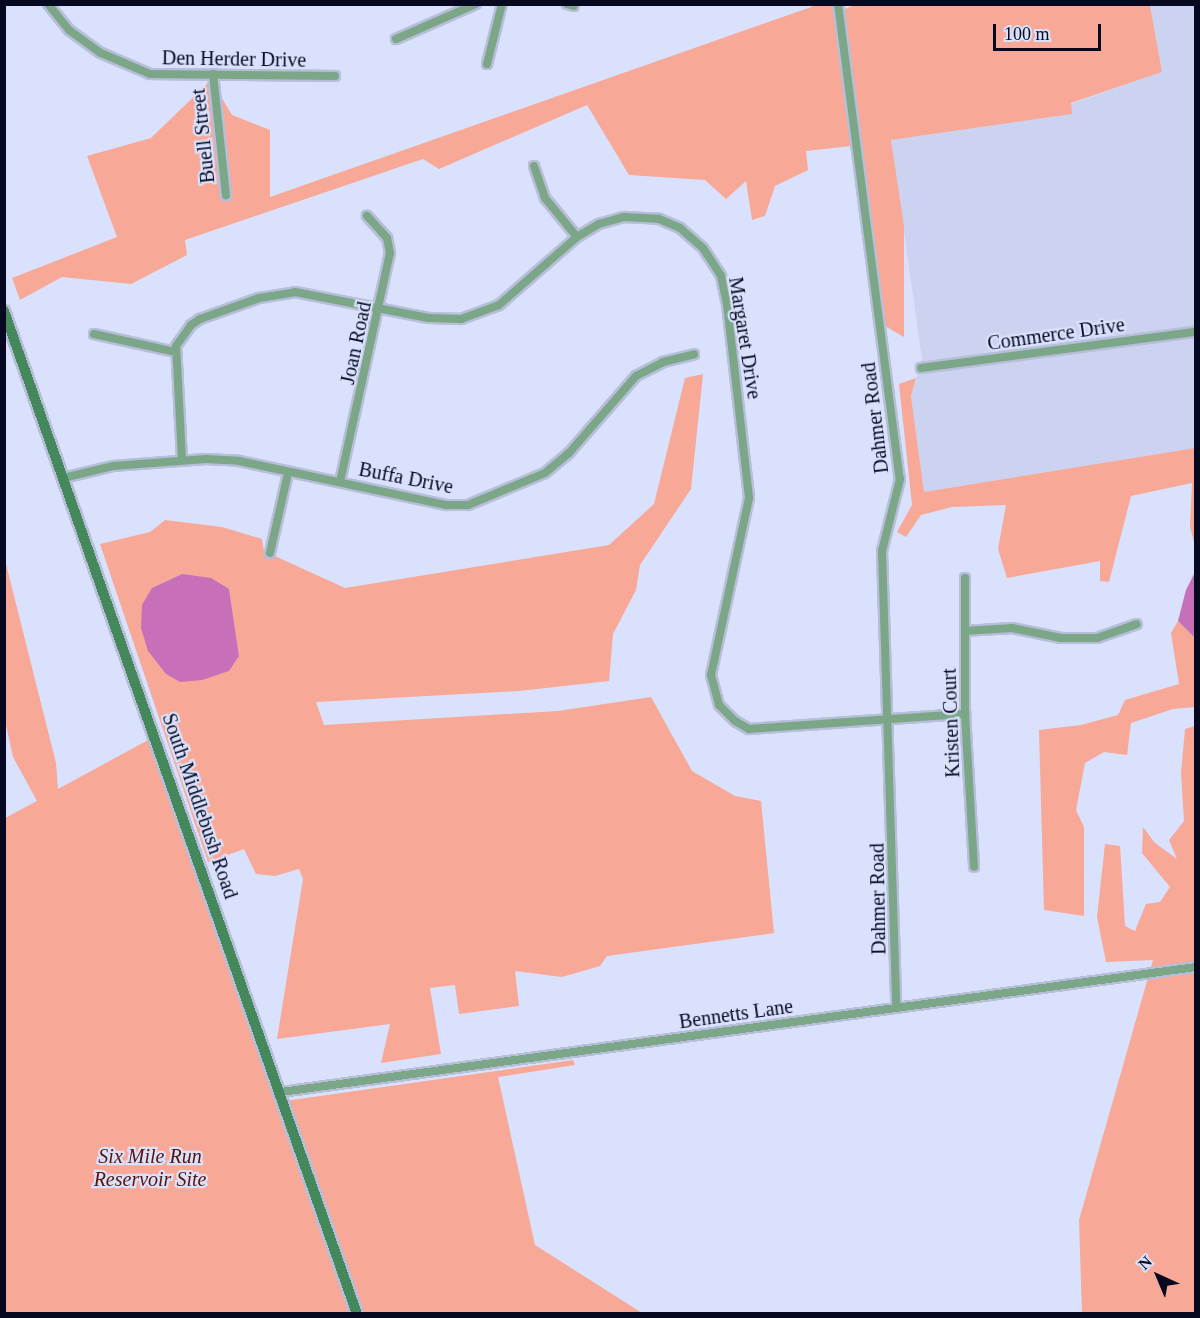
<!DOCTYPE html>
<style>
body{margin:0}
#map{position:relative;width:1200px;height:1318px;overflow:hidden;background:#d9e1fc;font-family:Georgia,serif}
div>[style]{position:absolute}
.built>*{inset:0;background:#cbd3f1}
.green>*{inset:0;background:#f8a896}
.water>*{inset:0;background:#c76fb9}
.roads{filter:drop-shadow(2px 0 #b7bed9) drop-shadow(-2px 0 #b7bed9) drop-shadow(0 2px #b7bed9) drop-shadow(0 -2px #b7bed9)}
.street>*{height:8px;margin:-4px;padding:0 4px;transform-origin:4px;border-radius:4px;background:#7ba687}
.secondary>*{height:10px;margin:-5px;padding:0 5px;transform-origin:5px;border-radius:5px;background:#44885b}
span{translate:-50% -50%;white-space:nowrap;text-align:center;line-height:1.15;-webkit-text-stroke:4.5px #d9e1fc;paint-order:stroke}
.street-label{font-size:20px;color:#060920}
.park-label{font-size:20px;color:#591205;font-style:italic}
.frame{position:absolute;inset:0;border:6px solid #060920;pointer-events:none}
.north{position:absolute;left:1128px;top:1246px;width:60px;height:60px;-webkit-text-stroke:4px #d9e1fc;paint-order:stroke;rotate:316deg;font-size:16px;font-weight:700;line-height:24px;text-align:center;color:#060920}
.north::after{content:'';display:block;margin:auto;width:21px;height:27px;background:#060920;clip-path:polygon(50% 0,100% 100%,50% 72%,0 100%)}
.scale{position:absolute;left:993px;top:24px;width:108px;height:27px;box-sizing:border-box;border:3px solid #060920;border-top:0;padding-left:8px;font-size:18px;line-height:21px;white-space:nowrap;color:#060920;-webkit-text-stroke:4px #d9e1fc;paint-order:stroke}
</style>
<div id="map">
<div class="built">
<div style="clip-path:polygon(1150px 5px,1195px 5px,1195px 448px,924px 492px,911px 396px,922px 359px,891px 140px,1071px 114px,1071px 104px,1162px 72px)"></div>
</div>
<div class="green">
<div style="clip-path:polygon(858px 4px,1150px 5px,1162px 72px,1071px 103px,1072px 114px,891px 140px,904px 226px,904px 337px,883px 325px,860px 145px,806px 151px,808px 170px,775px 186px,765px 216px,752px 220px,746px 181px,726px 199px,705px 180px,629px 175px,587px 105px,439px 169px,423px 159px,185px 240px,187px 255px,131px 284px,62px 277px,20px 300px,12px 278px,117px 237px,87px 156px,151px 138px,211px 80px,232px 115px,270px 130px,270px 197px,817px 5px,841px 5px,842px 10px)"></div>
<div style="clip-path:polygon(evenodd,703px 374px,691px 489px,640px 565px,636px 590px,613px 634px,609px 681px,519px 691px,316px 702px,324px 725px,558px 711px,651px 697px,692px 771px,735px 796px,761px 801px,774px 933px,607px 956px,600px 966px,562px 977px,515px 971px,519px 1006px,459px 1014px,455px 985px,430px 988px,441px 1054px,381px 1063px,390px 1024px,277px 1039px,303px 879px,299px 869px,275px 876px,256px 874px,244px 849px,208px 862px,100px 544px,150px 532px,165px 520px,222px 527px,262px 539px,264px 551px,345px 588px,609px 545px,654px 504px,685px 378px,703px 374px,182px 574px,229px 590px,239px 656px,152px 588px,182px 574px)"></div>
<div style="clip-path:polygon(916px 378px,911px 396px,924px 492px,1195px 448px,1195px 546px,1190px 527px,1192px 483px,1131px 496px,1109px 582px,1100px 581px,1100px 561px,1007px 578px,998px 549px,1006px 505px,952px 507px,921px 515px,906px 537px,897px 532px,912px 505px,899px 384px)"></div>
<div style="clip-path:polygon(4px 556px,56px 763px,58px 789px,150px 739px,278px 1102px,573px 1060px,575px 1065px,498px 1077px,535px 1245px,642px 1313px,5px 1313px,5px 818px,37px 801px,13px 757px,5px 720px)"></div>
<div style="clip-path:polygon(1178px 621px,1195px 638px,1195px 707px,1173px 709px,1131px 723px,1127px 755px,1104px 752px,1085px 763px,1076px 810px,1084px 827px,1084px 916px,1044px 910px,1039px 730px,1081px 725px,1118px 715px,1125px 700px,1179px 684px,1171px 633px)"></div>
<div style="clip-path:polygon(1195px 726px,1195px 1313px,1082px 1313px,1079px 1220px,1153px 960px,1106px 962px,1097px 917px,1105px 844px,1120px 846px,1125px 926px,1135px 931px,1146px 904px,1160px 902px,1170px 887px,1142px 853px,1143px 827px,1155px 843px,1177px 859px,1169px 840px,1184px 821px,1181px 773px,1185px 729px)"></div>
</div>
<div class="water">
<div style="clip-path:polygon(1195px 572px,1195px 638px,1178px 621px,1186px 590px)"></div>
<div style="clip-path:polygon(182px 574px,211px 578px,229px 589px,239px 656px,229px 671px,202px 680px,180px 682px,166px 674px,148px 651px,141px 628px,142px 605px,152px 588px)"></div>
</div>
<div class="roads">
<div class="street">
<div style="left:48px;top:4px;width:33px;rotate:51deg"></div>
<div style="left:69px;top:30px;width:39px;rotate:36deg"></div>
<div style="left:101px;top:53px;width:53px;rotate:23.2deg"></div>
<div style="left:150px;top:74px;width:185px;rotate:0.6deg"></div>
<div style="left:567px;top:4px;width:7px;rotate:16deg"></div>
<div style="left:838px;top:4px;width:479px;rotate:82.6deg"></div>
<div style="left:900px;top:479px;width:74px;rotate:104deg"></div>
<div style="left:882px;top:551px;width:457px;rotate:88.2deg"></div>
<div style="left:396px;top:39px;width:87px;rotate:-23.6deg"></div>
<div style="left:487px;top:64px;width:62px;rotate:-76deg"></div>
<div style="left:213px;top:74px;width:122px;rotate:83.9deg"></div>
<div style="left:534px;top:166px;width:34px;rotate:71deg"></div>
<div style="left:545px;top:198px;width:50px;rotate:50.6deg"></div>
<div style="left:94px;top:334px;width:84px;rotate:12.4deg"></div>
<div style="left:921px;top:368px;width:277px;rotate:-7.5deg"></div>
<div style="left:182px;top:459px;width:113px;rotate:-93deg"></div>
<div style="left:176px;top:346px;width:26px;rotate:-54deg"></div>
<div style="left:191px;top:325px;width:11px;rotate:-34deg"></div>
<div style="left:200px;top:319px;width:63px;rotate:-19.6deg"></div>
<div style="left:259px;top:298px;width:36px;rotate:-9deg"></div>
<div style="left:295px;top:292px;width:136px;rotate:11deg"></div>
<div style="left:429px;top:318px;width:32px;rotate:2deg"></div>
<div style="left:461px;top:319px;width:40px;rotate:-20.2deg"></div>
<div style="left:499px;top:305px;width:103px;rotate:-41.1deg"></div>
<div style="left:577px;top:237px;width:26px;rotate:-31deg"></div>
<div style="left:599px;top:224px;width:26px;rotate:-16deg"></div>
<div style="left:624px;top:217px;width:35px;rotate:3deg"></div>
<div style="left:659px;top:219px;width:23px;rotate:23deg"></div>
<div style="left:680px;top:228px;width:30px;rotate:41deg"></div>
<div style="left:703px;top:248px;width:33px;rotate:57deg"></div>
<div style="left:721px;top:276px;width:29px;rotate:78deg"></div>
<div style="left:727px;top:304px;width:195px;rotate:83.5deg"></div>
<div style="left:749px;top:498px;width:181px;rotate:102.1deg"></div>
<div style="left:711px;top:675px;width:31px;rotate:75deg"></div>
<div style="left:719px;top:705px;width:23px;rotate:45deg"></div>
<div style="left:735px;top:721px;width:16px;rotate:30deg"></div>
<div style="left:749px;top:729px;width:217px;rotate:-4deg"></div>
<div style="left:63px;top:478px;width:51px;rotate:-13.5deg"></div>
<div style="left:113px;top:466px;width:93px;rotate:-4.3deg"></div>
<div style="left:206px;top:459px;width:33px;rotate:3deg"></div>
<div style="left:239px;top:461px;width:212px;rotate:12deg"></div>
<div style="left:446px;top:505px;width:22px"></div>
<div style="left:468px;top:505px;width:83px;rotate:-22.6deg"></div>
<div style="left:545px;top:473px;width:31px;rotate:-40deg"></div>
<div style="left:569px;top:453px;width:102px;rotate:-49deg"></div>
<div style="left:636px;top:376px;width:30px;rotate:-27deg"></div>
<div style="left:663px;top:362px;width:32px;rotate:-14deg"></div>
<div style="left:340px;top:482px;width:234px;rotate:-77.7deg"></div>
<div style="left:390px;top:253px;width:15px;rotate:-101deg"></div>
<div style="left:387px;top:238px;width:30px;rotate:-132deg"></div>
<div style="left:270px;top:553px;width:82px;rotate:-77.3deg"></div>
<div style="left:965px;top:578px;width:136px;rotate:90deg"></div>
<div style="left:965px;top:714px;width:153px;rotate:86.6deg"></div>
<div style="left:965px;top:631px;width:47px;rotate:-3.7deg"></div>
<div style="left:1012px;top:628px;width:50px;rotate:11.5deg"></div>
<div style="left:1061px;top:638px;width:36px"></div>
<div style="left:1097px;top:638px;width:42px;rotate:-19.3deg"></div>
<div style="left:281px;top:1092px;width:923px;rotate:-7.78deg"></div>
</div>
<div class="secondary">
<div style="left:4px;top:311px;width:1063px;rotate:70.61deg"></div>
</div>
</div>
<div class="street-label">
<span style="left:234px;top:59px;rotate:1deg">Den Herder Drive</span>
<span style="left:203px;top:136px;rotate:-96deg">Buell Street</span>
<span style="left:1056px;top:334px;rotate:-8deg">Commerce Drive</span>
<span style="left:745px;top:338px;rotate:81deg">Margaret Drive</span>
<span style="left:356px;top:343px;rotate:-78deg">Joan Road</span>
<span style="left:875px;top:418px;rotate:-97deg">Dahmer Road</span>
<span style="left:406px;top:478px;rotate:11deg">Buffa Drive</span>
<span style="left:951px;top:723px;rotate:-92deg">Kristen Court</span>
<span style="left:200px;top:806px;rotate:71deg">South Middlebush Road</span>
<span style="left:878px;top:899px;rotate:-91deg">Dahmer Road</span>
<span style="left:736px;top:1014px;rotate:-8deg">Bennetts Lane</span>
</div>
<div class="park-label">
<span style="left:150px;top:1168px">Six Mile Run<br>Reservoir Site</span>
</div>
<div class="frame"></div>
<div class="north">N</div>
<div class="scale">100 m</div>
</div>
